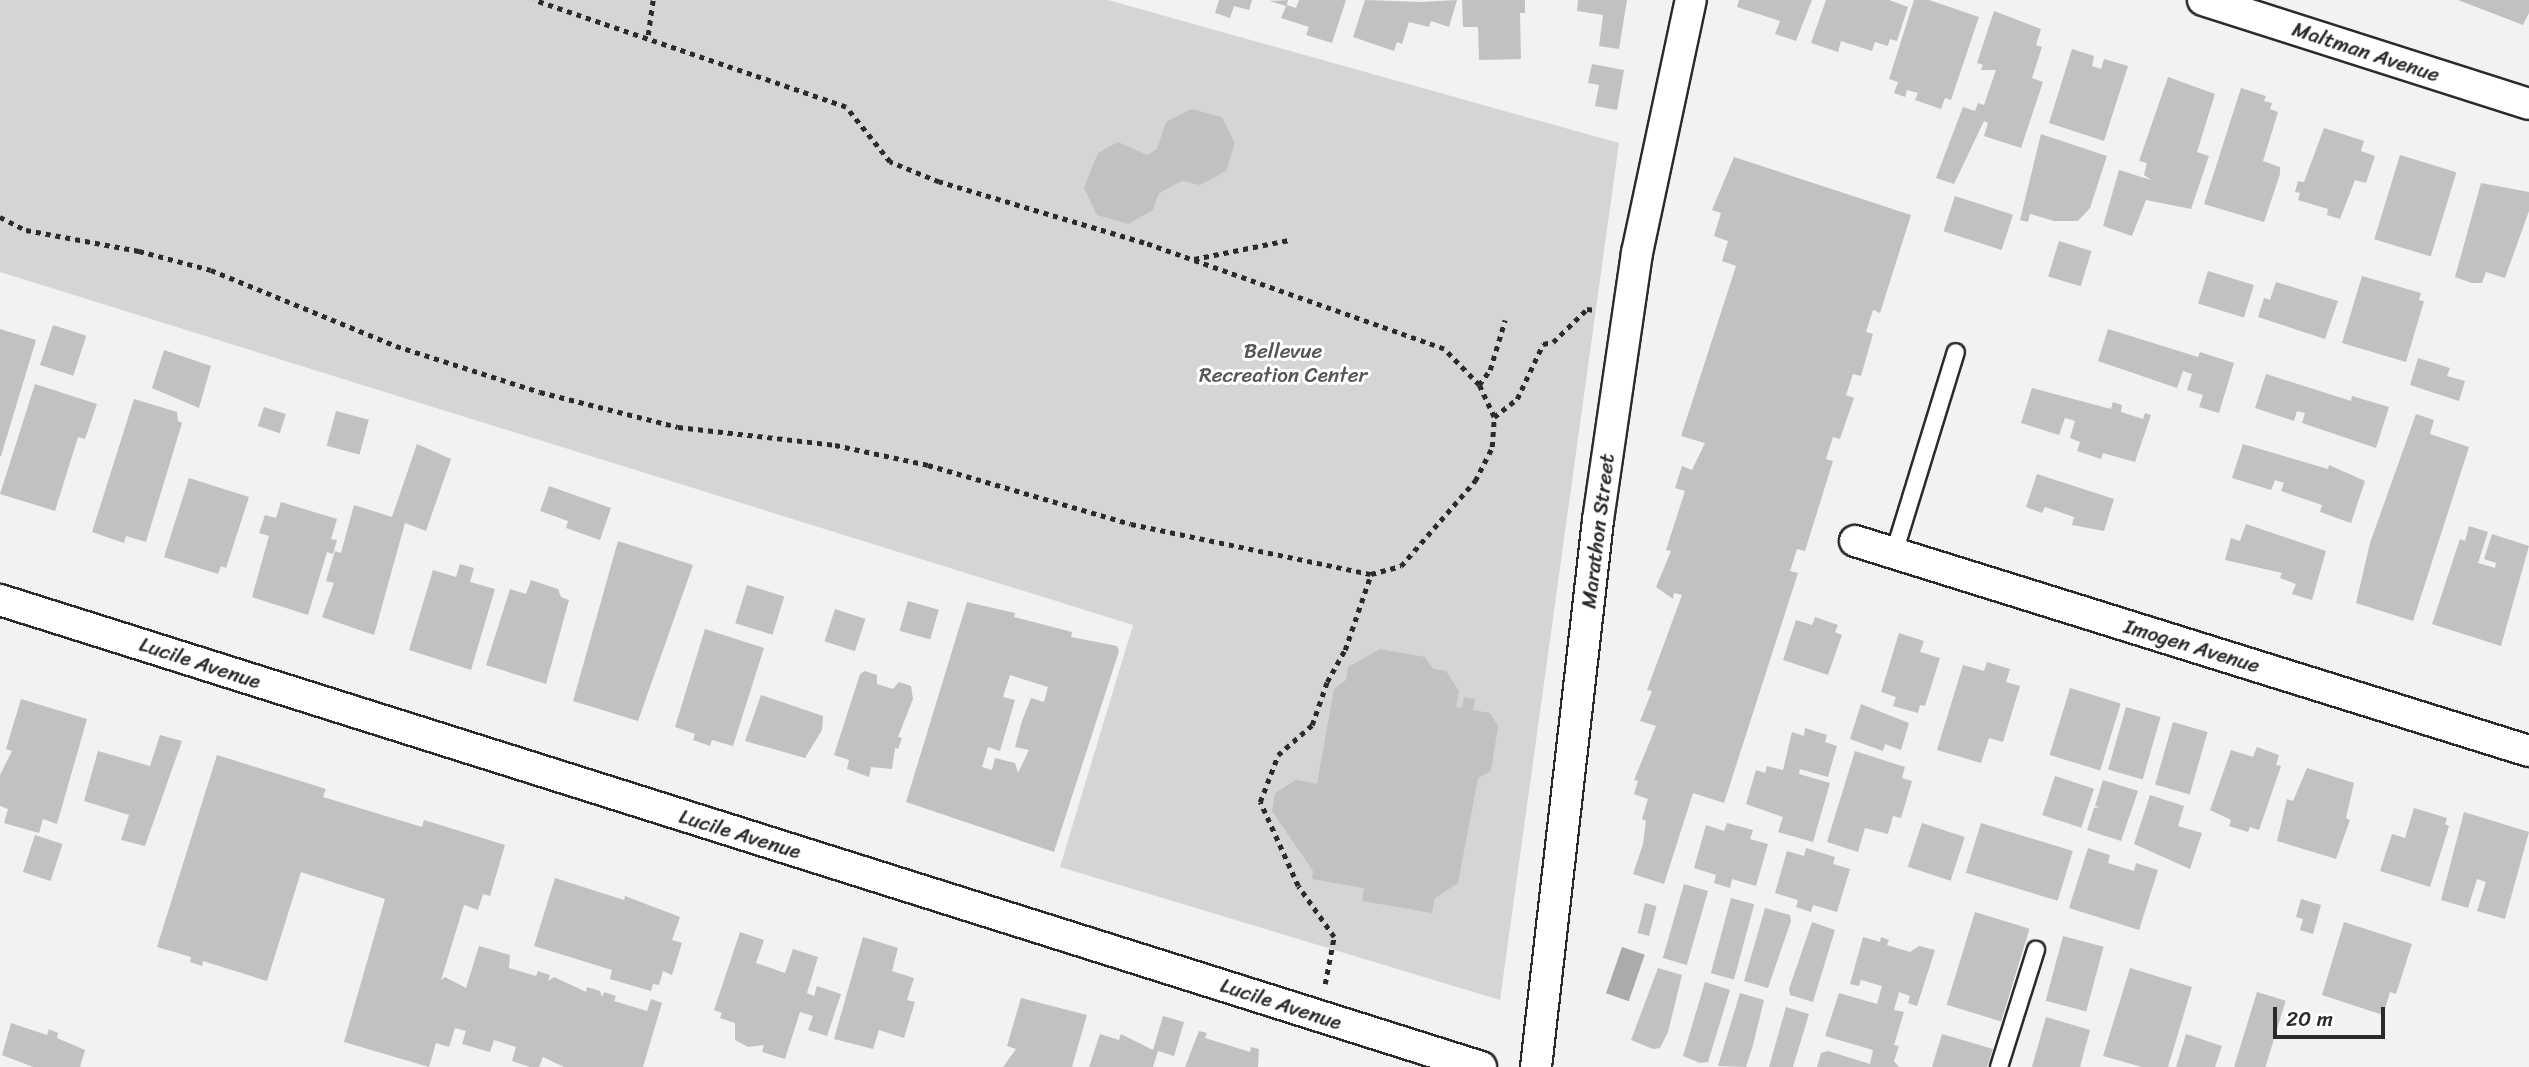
<!DOCTYPE html>
<style>
body{margin:0}
#map{position:relative;width:2529px;height:1067px;overflow:hidden;background:#f2f2f2;font-family:Sriracha,sans-serif}
div>[style]{position:absolute}
.green>*{inset:0;background:#d5d5d5}
.water>*{inset:0;background:#ababab;transform-origin:0 0}
.building>*{inset:0;background:#c1c1c1;transform-origin:0 0}
.path>*{height:4.5px;margin-top:-2.25px;transform-origin:0;background:repeating-linear-gradient(90deg,#2b2b2b 0 5px,transparent 0 10px)}
.roads{filter:drop-shadow(2px 0 #2b2b2b) drop-shadow(-2px 0 #2b2b2b) drop-shadow(0 2px #2b2b2b) drop-shadow(0 -2px #2b2b2b)}
.lane>*{height:16px;margin:-8px;padding:0 8px;transform-origin:8px;border-radius:8px;background:#fff}
.street>*{height:30px;margin:-15px;padding:0 15px;transform-origin:15px;border-radius:15px;background:#fff}
span{translate:-50% -50%;white-space:nowrap;text-align:center;line-height:1.15;-webkit-text-stroke:6px #fff;paint-order:stroke}
.street-label{font-size:21px;color:#2b2b2b}
.park-label{font-size:21px;color:#565656}
.scale{position:absolute;left:2273px;top:1007px;width:112px;height:32px;box-sizing:border-box;border:4px solid #2b2b2b;border-top:0;padding-left:9px;font-size:21px;line-height:24px;white-space:nowrap;color:#2b2b2b;-webkit-text-stroke:5px #fff;paint-order:stroke}
</style>
<div id="map">
<div class="green">
<div style="clip-path:polygon(0 0,1108px 0,1619px 143px,1500px 1000px,1060px 867px,1133px 625px,0 272px)"></div>
</div>
<div class="water">
<div style="left:1622px;top:947px;width:24px;height:49px;rotate:19deg"></div>
</div>
<div class="building">
<div style="clip-path:polygon(1219px 0,1252px 0,1249px 10px,1234px 6px,1230px 18px,1215px 13px)"></div>
<div style="clip-path:polygon(1288px 0,1287px 5px,1296px 8px,1299px 0,1346px 0,1332px 43px,1306px 35px,1309px 27px,1281px 18px,1286px 6px,1269px 1px)"></div>
<div style="clip-path:polygon(1365px 0,1421px 2px,1457px 0,1449px 27px,1431px 21px,1429px 27px,1409px 22px,1402px 44px,1397px 42px,1394px 51px,1353px 37px)"></div>
<div style="clip-path:polygon(1462px 0,1525px 0,1525px 13px,1520px 13px,1521px 59px,1479px 60px,1478px 27px,1463px 27px)"></div>
<div style="clip-path:polygon(1578px 0,1627px 0,1619px 49px,1599px 46px,1603px 15px,1577px 11px)"></div>
<div style="clip-path:polygon(1739px 0,1812px 0,1796px 41px,1775px 34px,1780px 21px,1737px 7px)"></div>
<div style="clip-path:polygon(1826px 0,1889px 0,1908px 7px,1897px 41px,1890px 39px,1888px 46px,1875px 42px,1872px 51px,1841px 41px,1838px 52px,1811px 43px)"></div>
<div style="clip-path:polygon(1914px 0,1929px 0,1979px 17px,1951px 100px,1945px 98px,1941px 109px,1915px 100px,1918px 93px,1907px 90px,1905px 97px,1894px 93px,1898px 82px,1889px 79px)"></div>
<div style="clip-path:polygon(2458px 0,2529px 0,2529px 13px,2523px 25px)"></div>
<div style="clip-path:polygon(1994px 11px,2041px 29px,2036px 45px,2042px 47px,2032px 78px,2043px 82px,2021px 148px,1984px 136px,1988px 123px,1984px 121px,1954px 184px,1936px 178px,1963px 107px,1975px 111px,1978px 103px,1984px 105px,1996px 70px,1981px 70px,1983px 65px,1977px 63px)"></div>
<div style="clip-path:polygon(2072px 49px,2094px 56px,2092px 66px,2101px 69px,2104px 59px,2128px 66px,2104px 141px,2049px 123px)"></div>
<div style="clip-path:polygon(1592px 64px,1624px 70px,1617px 110px,1595px 106px,1599px 85px,1588px 83px)"></div>
<div style="clip-path:polygon(2168px 77px,2215px 94px,2197px 152px,2209px 156px,2191px 209px,2146px 200px,2132px 236px,2103px 226px,2119px 170px,2151px 180px,2144px 175px,2147px 163px,2139px 161px)"></div>
<div style="clip-path:polygon(2241px 88px,2266px 96px,2264px 101px,2272px 103px,2270px 109px,2278px 112px,2263px 161px,2280px 167px,2280px 174px,2264px 222px,2204px 204px)"></div>
<div style="clip-path:polygon(1191px 109px,1222px 117px,1235px 143px,1226px 171px,1200px 185px,1182px 181px,1159px 193px,1153px 210px,1128px 224px,1097px 215px,1084px 188px,1098px 153px,1118px 142px,1147px 155px,1157px 149px,1166px 122px)"></div>
<div style="clip-path:polygon(2324px 128px,2364px 141px,2361px 151px,2375px 156px,2366px 183px,2355px 180px,2340px 219px,2327px 215px,2328px 209px,2298px 200px,2300px 193px,2295px 192px,2298px 181px,2304px 182px)"></div>
<div style="clip-path:polygon(2041px 134px,2107px 156px,2090px 208px,2078px 221px,2054px 221px,2030px 214px,2028px 222px,2020px 220px)"></div>
<div style="left:2400px;top:155px;width:59px;height:88px;rotate:17deg"></div>
<div style="clip-path:polygon(1734px 157px,1911px 215px,1880px 313px,1873px 310px,1866px 332px,1873px 334px,1861px 376px,1853px 374px,1846px 395px,1854px 398px,1840px 439px,1833px 437px,1826px 459px,1833px 461px,1805px 551px,1797px 549px,1790px 571px,1798px 573px,1724px 803px,1693px 793px,1664px 884px,1633px 874px,1643px 844px,1646px 821px,1642px 819px,1648px 799px,1634px 794px,1638px 781px,1634px 780px,1656px 726px,1640px 721px,1652px 691px,1647px 690px,1682px 595px,1674px 593px,1673px 599px,1656px 587px,1671px 551px,1666px 550px,1685px 491px,1675px 488px,1682px 466px,1692px 470px,1705px 443px,1681px 436px,1736px 266px,1722px 261px,1728px 241px,1714px 236px,1721px 213px,1712px 210px)"></div>
<div style="clip-path:polygon(2481px 183px,2529px 192px,2529px 211px,2505px 278px,2486px 272px,2482px 283px,2472px 283px,2455px 277px)"></div>
<div style="left:1955px;top:196px;width:61px;height:37px;rotate:18deg"></div>
<div style="left:2059px;top:241px;width:34px;height:37px;rotate:17deg"></div>
<div style="left:2208px;top:271px;width:48px;height:34px;rotate:17deg"></div>
<div style="clip-path:polygon(2362px 276px,2421px 293px,2419px 300px,2424px 301px,2406px 362px,2342px 343px)"></div>
<div style="clip-path:polygon(2276px 282px,2338px 301px,2325px 339px,2258px 317px,2264px 298px,2270px 300px)"></div>
<div style="left:53px;top:325px;width:35px;height:42px;rotate:18deg"></div>
<div style="clip-path:polygon(0 329px,36px 340px,1px 456px,0 456px)"></div>
<div style="clip-path:polygon(2108px 329px,2198px 357px,2200px 352px,2234px 363px,2219px 413px,2199px 407px,2203px 395px,2187px 390px,2192px 374px,2183px 371px,2177px 388px,2098px 361px)"></div>
<div style="clip-path:polygon(164px 350px,211px 366px,199px 408px,152px 388px)"></div>
<div style="clip-path:polygon(2418px 358px,2450px 368px,2447px 376px,2465px 381px,2459px 401px,2410px 385px)"></div>
<div style="clip-path:polygon(2266px 374px,2351px 401px,2352px 396px,2389px 407px,2376px 448px,2302px 423px,2305px 413px,2297px 411px,2294px 421px,2255px 408px)"></div>
<div style="clip-path:polygon(35px 384px,97px 404px,85px 439px,78px 437px,55px 511px,0 494px)"></div>
<div style="clip-path:polygon(2032px 388px,2111px 409px,2113px 402px,2122px 405px,2121px 412px,2143px 419px,2145px 413px,2151px 415px,2135px 462px,2103px 453px,2101px 459px,2077px 451px,2080px 442px,2070px 438px,2075px 421px,2065px 418px,2059px 435px,2021px 423px)"></div>
<div style="clip-path:polygon(134px 399px,177px 412px,178px 421px,182px 423px,146px 542px,126px 536px,124px 543px,92px 532px)"></div>
<div style="left:264px;top:407px;width:23px;height:20px;rotate:18deg"></div>
<div style="left:336px;top:411px;width:34px;height:36px;rotate:15deg"></div>
<div style="clip-path:polygon(2416px 414px,2434px 420px,2430px 434px,2469px 447px,2413px 621px,2356px 603px,2370px 543px)"></div>
<div style="clip-path:polygon(417px 444px,451px 459px,426px 531px,405px 523px,374px 635px,322px 617px,334px 583px,326px 581px,335px 551px,341px 553px,354px 505px,392px 517px)"></div>
<div style="clip-path:polygon(2243px 444px,2328px 469px,2329px 465px,2365px 481px,2351px 523px,2320px 512px,2322px 505px,2281px 491px,2284px 483px,2275px 480px,2271px 490px,2232px 478px)"></div>
<div style="clip-path:polygon(2037px 474px,2114px 499px,2104px 531px,2072px 525px,2074px 517px,2045px 507px,2042px 513px,2026px 507px)"></div>
<div style="clip-path:polygon(189px 478px,249px 497px,226px 568px,221px 566px,218px 574px,164px 557px)"></div>
<div style="clip-path:polygon(549px 486px,611px 508px,600px 540px,566px 528px,568px 521px,540px 511px)"></div>
<div style="clip-path:polygon(281px 502px,337px 519px,331px 539px,337px 540px,333px 554px,327px 552px,308px 615px,252px 597px,269px 536px,259px 533px,265px 515px,276px 518px)"></div>
<div style="clip-path:polygon(2246px 524px,2326px 551px,2312px 600px,2292px 594px,2296px 584px,2280px 578px,2282px 573px,2225px 560px,2231px 538px,2240px 541px)"></div>
<div style="clip-path:polygon(2469px 526px,2488px 532px,2478px 563px,2495px 568px,2496px 563px,2484px 559px,2492px 534px,2529px 546px,2501px 646px,2432px 624px,2460px 539px,2465px 541px)"></div>
<div style="clip-path:polygon(618px 541px,693px 565px,638px 721px,573px 701px)"></div>
<div style="clip-path:polygon(460px 564px,474px 568px,470px 582px,495px 589px,471px 670px,409px 650px,433px 570px,456px 577px)"></div>
<div style="clip-path:polygon(531px 580px,558px 589px,561px 597px,569px 600px,546px 684px,486px 665px,510px 589px,526px 594px)"></div>
<div style="left:747px;top:585px;width:39px;height:40px;rotate:17deg"></div>
<div style="left:908px;top:601px;width:32px;height:31px;rotate:16deg"></div>
<div style="clip-path:polygon(evenodd,967px 602px,1015px 613px,1014px 617px,1072px 632px,1071px 637px,1117px 646px,1119px 651px,1054px 852px,906px 802px,967px 602px,1010px 675px,1048px 687px,1044px 702px,1031px 698px,1022px 721px,1015px 747px,1029px 750px,1018px 773px,1015px 763px,995px 758px,992px 770px,982px 767px,988px 747px,1000px 751px,1015px 700px,1003px 697px,1010px 675px)"></div>
<div style="left:835px;top:609px;width:32px;height:34px;rotate:18deg"></div>
<div style="clip-path:polygon(1815px 617px,1838px 625px,1835px 632px,1842px 635px,1828px 675px,1783px 660px,1796px 620px,1812px 625px)"></div>
<div style="clip-path:polygon(705px 629px,764px 648px,733px 746px,712px 740px,710px 746px,693px 740px,695px 734px,675px 727px)"></div>
<div style="clip-path:polygon(1899px 633px,1924px 641px,1920px 652px,1940px 658px,1925px 706px,1920px 705px,1918px 713px,1893px 706px,1896px 697px,1881px 692px)"></div>
<div style="clip-path:polygon(1380px 649px,1425px 657px,1433px 669px,1446px 671px,1459px 691px,1456px 707px,1462px 708px,1464px 697px,1475px 699px,1473px 710px,1490px 713px,1498px 726px,1491px 771px,1478px 778px,1458px 883px,1435px 898px,1432px 913px,1362px 901px,1364px 888px,1312px 879px,1313px 871px,1272px 811px,1275px 793px,1296px 780px,1317px 784px,1334px 689px,1346px 680px,1348px 667px)"></div>
<div style="clip-path:polygon(1987px 662px,2010px 669px,2006px 682px,2020px 686px,2003px 742px,1989px 738px,1981px 763px,1937px 750px,1963px 665px,1984px 671px)"></div>
<div style="clip-path:polygon(865px 671px,877px 675px,877px 684px,893px 689px,899px 682px,911px 686px,913px 699px,898px 737px,902px 738px,898px 749px,895px 748px,892px 769px,871px 767px,869px 777px,847px 769px,849px 760px,834px 755px,860px 674px)"></div>
<div style="left:2070px;top:688px;width:53px;height:70px;rotate:17deg"></div>
<div style="clip-path:polygon(761px 695px,823px 716px,822px 730px,805px 758px,745px 741px)"></div>
<div style="clip-path:polygon(21px 699px,87px 719px,57px 824px,43px 819px,39px 833px,4px 823px,8px 809px,0 806px,0 775px,12px 751px,6px 749px)"></div>
<div style="clip-path:polygon(1861px 704px,1909px 723px,1901px 750px,1885px 744px,1883px 751px,1850px 739px)"></div>
<div style="left:2126px;top:707px;width:36px;height:65px;rotate:16deg"></div>
<div style="left:2173px;top:722px;width:36px;height:65px;rotate:16deg"></div>
<div style="clip-path:polygon(1805px 728px,1827px 735px,1825px 742px,1837px 746px,1828px 777px,1800px 769px,1799px 774px,1830px 783px,1813px 842px,1778px 832px,1783px 817px,1746px 804px,1756px 770px,1765px 773px,1767px 766px,1783px 770px,1792px 732px,1804px 736px)"></div>
<div style="clip-path:polygon(160px 735px,182px 741px,145px 846px,121px 840px,129px 815px,84px 801px,98px 751px,150px 766px)"></div>
<div style="clip-path:polygon(2257px 747px,2279px 755px,2276px 765px,2281px 766px,2259px 830px,2250px 827px,2248px 832px,2229px 826px,2231px 820px,2210px 810px,2231px 750px,2253px 757px)"></div>
<div style="clip-path:polygon(1855px 751px,1905px 767px,1902px 778px,1912px 781px,1901px 818px,1893px 816px,1888px 834px,1865px 828px,1858px 852px,1827px 842px)"></div>
<div style="clip-path:polygon(217px 755px,326px 789px,323px 797px,422px 827px,424px 820px,505px 845px,490px 896px,483px 894px,478px 910px,464px 905px,441px 980px,445px 977px,466px 988px,479px 946px,510px 955px,509px 968px,536px 976px,538px 971px,550px 975px,548px 981px,554px 977px,586px 992px,587px 987px,600px 991px,602px 997px,604px 992px,616px 996px,614px 1001px,647px 1011px,651px 999px,662px 1003px,643px 1067px,564px 1067px,543px 1057px,539px 1067px,530px 1067px,512px 1061px,516px 1047px,494px 1040px,490px 1052px,462px 1044px,466px 1031px,455px 1028px,449px 1047px,436px 1043px,429px 1067px,344px 1042px,385px 899px,301px 872px,267px 981px,203px 961px,202px 966px,190px 962px,191px 957px,157px 947px)"></div>
<div style="clip-path:polygon(2307px 768px,2354px 783px,2346px 818px,2350px 820px,2336px 859px,2277px 841px,2287px 799px,2293px 801px)"></div>
<div style="left:2055px;top:776px;width:41px;height:41px;rotate:18deg"></div>
<div style="clip-path:polygon(2103px 780px,2138px 791px,2121px 841px,2087px 830px,2094px 808px,2100px 807px,2095px 806px)"></div>
<div style="clip-path:polygon(2150px 795px,2184px 806px,2178px 826px,2202px 833px,2190px 869px,2134px 844px)"></div>
<div style="clip-path:polygon(2414px 808px,2447px 818px,2445px 824px,2449px 826px,2430px 887px,2380px 871px,2392px 834px,2405px 838px)"></div>
<div style="clip-path:polygon(2464px 812px,2529px 832px,2505px 919px,2477px 911px,2486px 882px,2477px 879px,2468px 908px,2441px 900px)"></div>
<div style="clip-path:polygon(1727px 823px,1753px 830px,1750px 839px,1768px 844px,1756px 886px,1732px 879px,1730px 888px,1714px 883px,1716px 875px,1694px 868px,1706px 825px,1724px 831px)"></div>
<div style="left:1922px;top:823px;width:45px;height:46px;rotate:18deg"></div>
<div style="left:1981px;top:823px;width:96px;height:52px;rotate:17deg"></div>
<div style="left:35px;top:835px;width:29px;height:39px;rotate:18deg"></div>
<div style="clip-path:polygon(1806px 848px,1835px 857px,1833px 864px,1850px 869px,1837px 912px,1813px 905px,1811px 912px,1796px 907px,1798px 900px,1775px 893px,1787px 851px,1804px 856px)"></div>
<div style="clip-path:polygon(2088px 848px,2110px 855px,2108px 863px,2134px 871px,2136px 863px,2158px 870px,2139px 930px,2069px 908px)"></div>
<div style="clip-path:polygon(555px 878px,624px 900px,625px 896px,680px 917px,672px 940px,682px 943px,672px 975px,663px 971px,659px 985px,653px 984px,651px 991px,610px 979px,612px 970px,534px 946px)"></div>
<div style="left:1684px;top:884px;width:25px;height:77px;rotate:16deg"></div>
<div style="left:1731px;top:898px;width:24px;height:78px;rotate:15deg"></div>
<div style="clip-path:polygon(2301px 899px,2321px 905px,2313px 934px,2300px 930px,2303px 919px,2296px 917px)"></div>
<div style="left:1645px;top:903px;width:12px;height:31px;rotate:14deg"></div>
<div style="clip-path:polygon(1765px 908px,1790px 915px,1791px 921px,1768px 988px,1744px 981px)"></div>
<div style="left:1975px;top:912px;width:57px;height:97px;rotate:17deg"></div>
<div style="clip-path:polygon(1812px 922px,1835px 930px,1813px 1002px,1790px 995px,1789px 989px)"></div>
<div style="clip-path:polygon(2344px 922px,2412px 944px,2396px 994px,2390px 992px,2383px 1015px,2322px 995px)"></div>
<div style="clip-path:polygon(740px 932px,764px 940px,756px 963px,785px 973px,793px 949px,818px 957px,807px 993px,814px 996px,817px 986px,841px 994px,827px 1036px,808px 1030px,813px 1016px,800px 1012px,785px 1059px,762px 1052px,764px 1045px,748px 1047px,735px 1040px,735px 1023px,720px 1018px,722px 1013px,714px 1010px)"></div>
<div style="left:2063px;top:936px;width:42px;height:67px;rotate:15deg"></div>
<div style="clip-path:polygon(863px 937px,898px 948px,892px 971px,914px 978px,907px 1000px,915px 1002px,904px 1038px,879px 1030px,873px 1049px,834px 1039px)"></div>
<div style="clip-path:polygon(1863px 937px,1880px 942px,1881px 937px,1889px 940px,1887px 945px,1910px 952px,1919px 946px,1935px 950px,1917px 1006px,1908px 1003px,1910px 996px,1899px 992px,1894px 1010px,1904px 1012px,1894px 1045px,1899px 1046px,1894px 1061px,1899px 1067px,1817px 1067px,1821px 1053px,1828px 1051px,1870px 1064px,1873px 1050px,1825px 1036px,1839px 993px,1877px 1004px,1882px 986px,1861px 980px,1859px 986px,1850px 984px)"></div>
<div style="clip-path:polygon(1658px 968px,1682px 975px,1668px 1032px,1660px 1048px,1653px 1049px,1631px 1040px)"></div>
<div style="clip-path:polygon(2130px 968px,2192px 987px,2168px 1067px,2142px 1067px,2103px 1056px)"></div>
<div style="clip-path:polygon(1705px 982px,1730px 990px,1708px 1062px,1700px 1063px,1683px 1056px)"></div>
<div style="left:2257px;top:992px;width:30px;height:79px;rotate:17deg"></div>
<div style="clip-path:polygon(1740px 993px,1764px 1000px,1753px 1045px,1746px 1067px,1718px 1066px)"></div>
<div style="clip-path:polygon(1021px 998px,1087px 1015px,1072px 1067px,1003px 1067px,1016px 1049px,1007px 1046px)"></div>
<div style="clip-path:polygon(1786px 1007px,1809px 1014px,1793px 1067px,1769px 1067px)"></div>
<div style="clip-path:polygon(1163px 1016px,1184px 1022px,1174px 1056px,1158px 1051px,1153px 1067px,1089px 1067px,1100px 1034px,1119px 1040px,1121px 1034px,1153px 1050px)"></div>
<div style="clip-path:polygon(2046px 1017px,2090px 1030px,2080px 1067px,2032px 1067px)"></div>
<div style="clip-path:polygon(11px 1023px,47px 1035px,49px 1029px,58px 1033px,57px 1038px,85px 1050px,80px 1067px,33px 1067px,2px 1055px)"></div>
<div style="clip-path:polygon(1199px 1031px,1207px 1033px,1205px 1038px,1250px 1052px,1251px 1047px,1259px 1049px,1258px 1067px,1185px 1067px)"></div>
<div style="clip-path:polygon(1942px 1034px,1993px 1049px,1987px 1067px,1932px 1067px)"></div>
<div style="clip-path:polygon(2186px 1034px,2222px 1046px,2215px 1067px,2176px 1067px)"></div>
</div>
<div class="path">
<div style="left:648px;top:35px;width:35px;rotate:-82deg"></div>
<div style="left:0;top:217px;width:29px;rotate:27deg"></div>
<div style="left:26px;top:230px;width:115px;rotate:10.5deg"></div>
<div style="left:139px;top:251px;width:74px;rotate:14.8deg"></div>
<div style="left:211px;top:270px;width:200px;rotate:22.3deg"></div>
<div style="left:396px;top:346px;width:151px;rotate:17.7deg"></div>
<div style="left:540px;top:392px;width:142px;rotate:14.2deg"></div>
<div style="left:678px;top:427px;width:158px;rotate:6.5deg"></div>
<div style="left:835px;top:445px;width:95px;rotate:12.1deg"></div>
<div style="left:928px;top:465px;width:211px;rotate:16.2deg"></div>
<div style="left:1131px;top:524px;width:245px;rotate:11.8deg"></div>
<div style="left:1371px;top:574px;width:31px;rotate:-15deg"></div>
<div style="left:1401px;top:566px;width:113px;rotate:-49deg"></div>
<div style="left:1475px;top:481px;width:38px;rotate:-63deg"></div>
<div style="left:1492px;top:447px;width:30px;rotate:-86deg"></div>
<div style="left:1494px;top:417px;width:35px;rotate:-115deg"></div>
<div style="left:1479px;top:385px;width:50px;rotate:-134.2deg"></div>
<div style="left:1444px;top:349px;width:318px;rotate:-160.5deg"></div>
<div style="left:1144px;top:243px;width:214px;rotate:-163.4deg"></div>
<div style="left:939px;top:182px;width:53px;rotate:-157.8deg"></div>
<div style="left:890px;top:162px;width:70px;rotate:-128.7deg"></div>
<div style="left:846px;top:107px;width:330px;rotate:-161.1deg"></div>
<div style="left:1194px;top:259px;width:97px;rotate:-11.3deg"></div>
<div style="left:1479px;top:385px;width:19px;rotate:-54deg"></div>
<div style="left:1490px;top:370px;width:52px;rotate:-73.3deg"></div>
<div style="left:1494px;top:417px;width:29px;rotate:-38deg"></div>
<div style="left:1517px;top:399px;width:61px;rotate:-64.7deg"></div>
<div style="left:1543px;top:344px;width:10px;rotate:-11deg"></div>
<div style="left:1553px;top:342px;width:47px;rotate:-44.1deg"></div>
<div style="left:1587px;top:309px;width:9px;rotate:6deg"></div>
<div style="left:1325px;top:984px;width:48px;rotate:-79.2deg"></div>
<div style="left:1334px;top:937px;width:62px;rotate:-125.2deg"></div>
<div style="left:1298px;top:886px;width:92px;rotate:-114.3deg"></div>
<div style="left:1260px;top:802px;width:50px;rotate:-69deg"></div>
<div style="left:1278px;top:755px;width:45px;rotate:-41.4deg"></div>
<div style="left:1312px;top:725px;width:46px;rotate:-70.8deg"></div>
<div style="left:1327px;top:682px;width:37px;rotate:-61deg"></div>
<div style="left:1345px;top:650px;width:80px;rotate:-71.1deg"></div>
</div>
<div class="roads">
<div class="lane">
<div style="left:1894px;top:553px;width:210px;rotate:-72.9deg"></div>
<div style="left:1999px;top:1067px;width:123px;rotate:-72.5deg"></div>
</div>
<div class="street">
<div style="left:2203px;top:0;width:342px;rotate:17.7deg"></div>
<div style="left:1855px;top:541px;width:706px;rotate:17.31deg"></div>
<div style="left:0;top:600px;width:1553px;rotate:17.5deg"></div>
<div style="left:1536px;top:1067px;width:551px;rotate:-83.53deg"></div>
<div style="left:1598px;top:520px;width:270px;rotate:-81.7deg"></div>
<div style="left:1637px;top:253px;width:259px;rotate:-78deg"></div>
</div>
</div>
<div class="street-label">
<span style="left:2366px;top:52px;rotate:18deg">Maltman Avenue</span>
<span style="left:1598px;top:531px;rotate:-83deg">Marathon Street</span>
<span style="left:2192px;top:646px;rotate:17deg">Imogen Avenue</span>
<span style="left:200px;top:663px;rotate:18deg">Lucile Avenue</span>
<span style="left:740px;top:834px;rotate:17deg">Lucile Avenue</span>
<span style="left:1281px;top:1004px;rotate:18deg">Lucile Avenue</span>
</div>
<div class="park-label">
<span style="left:1283px;top:363px">Bellevue<br>Recreation Center</span>
</div>
<div class="scale">20 m</div>
</div>
